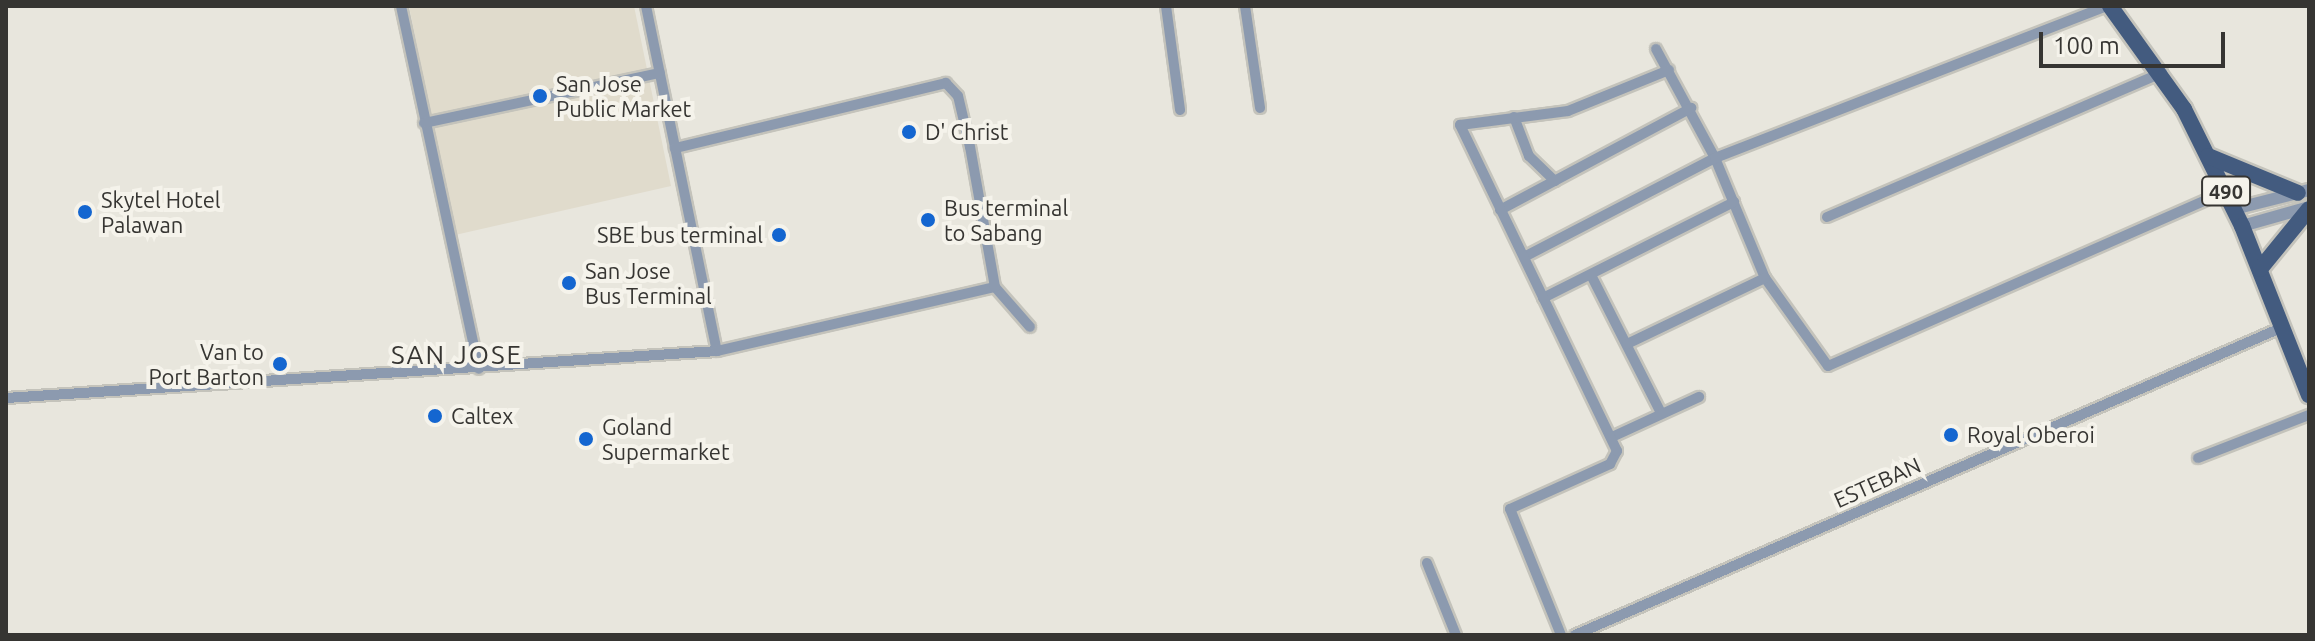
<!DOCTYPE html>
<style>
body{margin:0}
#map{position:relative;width:2315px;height:641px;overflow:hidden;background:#e8e6dd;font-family:Ubuntu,sans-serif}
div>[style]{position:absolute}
.built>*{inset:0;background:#e0dbcc}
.roads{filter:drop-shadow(2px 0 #c4c3bb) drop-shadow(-2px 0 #c4c3bb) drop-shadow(0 2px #c4c3bb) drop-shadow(0 -2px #c4c3bb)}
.minor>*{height:10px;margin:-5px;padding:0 5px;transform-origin:5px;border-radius:5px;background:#8c9aaf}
.tertiary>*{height:12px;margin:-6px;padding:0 6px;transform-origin:6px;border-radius:6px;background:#8c9aaf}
.primary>*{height:16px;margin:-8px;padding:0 8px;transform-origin:8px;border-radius:8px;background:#435b7f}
.dots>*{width:22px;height:22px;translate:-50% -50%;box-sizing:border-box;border:4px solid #f5f3eb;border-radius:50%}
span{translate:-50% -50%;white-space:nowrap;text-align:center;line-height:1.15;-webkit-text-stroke:8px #f5f3eb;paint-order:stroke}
.shield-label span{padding:2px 6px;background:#f5f3eb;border:2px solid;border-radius:6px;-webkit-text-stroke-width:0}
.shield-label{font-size:20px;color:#363532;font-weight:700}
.poi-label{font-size:22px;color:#363532}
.left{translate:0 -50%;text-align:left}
.right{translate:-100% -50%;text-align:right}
.street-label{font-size:22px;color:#363532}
.quarter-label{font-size:26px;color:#363532;letter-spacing:2px}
.frame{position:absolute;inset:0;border:8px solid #363532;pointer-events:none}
.scale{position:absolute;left:2039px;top:32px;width:186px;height:36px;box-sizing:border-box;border:4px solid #363532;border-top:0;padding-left:10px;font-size:24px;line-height:28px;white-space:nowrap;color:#363532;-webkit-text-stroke:6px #f5f3eb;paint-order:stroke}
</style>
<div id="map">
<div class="built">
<div style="clip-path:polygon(409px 6px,634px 6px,671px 186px,455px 235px)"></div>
</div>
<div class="roads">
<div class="minor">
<div style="left:401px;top:6px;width:371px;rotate:77.9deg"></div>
<div style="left:646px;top:6px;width:352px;rotate:78.4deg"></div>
<div style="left:1166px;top:6px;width:105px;rotate:82.3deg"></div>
<div style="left:1245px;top:6px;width:103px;rotate:81.6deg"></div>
<div style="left:1656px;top:49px;width:124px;rotate:61.6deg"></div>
<div style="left:1715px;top:158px;width:130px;rotate:67.4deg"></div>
<div style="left:1765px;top:278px;width:108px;rotate:54.4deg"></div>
<div style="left:1828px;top:366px;width:435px;rotate:-23.7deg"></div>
<div style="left:1514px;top:117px;width:42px;rotate:69deg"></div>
<div style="left:1529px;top:156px;width:36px;rotate:44deg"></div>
<div style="left:424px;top:123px;width:241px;rotate:-12deg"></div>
<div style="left:1500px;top:210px;width:217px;rotate:-28.1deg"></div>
<div style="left:1827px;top:217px;width:365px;rotate:-23.3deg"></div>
<div style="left:1524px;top:257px;width:215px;rotate:-27.4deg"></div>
<div style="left:1715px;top:158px;width:420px;rotate:-21.2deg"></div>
<div style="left:1591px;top:275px;width:155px;rotate:63.1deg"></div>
<div style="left:995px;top:287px;width:53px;rotate:48.8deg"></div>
<div style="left:1543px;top:298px;width:214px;rotate:-26.7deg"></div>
<div style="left:1627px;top:344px;width:153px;rotate:-25.6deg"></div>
<div style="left:6px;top:398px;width:713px;rotate:-3.78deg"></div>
<div style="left:717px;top:351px;width:285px;rotate:-13deg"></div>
<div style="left:995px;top:287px;width:142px;rotate:-100.1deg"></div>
<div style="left:970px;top:147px;width:52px;rotate:-103.2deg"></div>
<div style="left:958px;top:96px;width:18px;rotate:-133deg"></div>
<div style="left:946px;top:83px;width:279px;rotate:166.5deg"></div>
<div style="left:1612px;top:437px;width:96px;rotate:-24.7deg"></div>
<div style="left:2198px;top:458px;width:119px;rotate:-21.2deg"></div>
<div style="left:1427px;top:563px;width:78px;rotate:68.1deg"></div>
<div style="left:1561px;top:635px;width:136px;rotate:-112deg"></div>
<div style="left:1510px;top:509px;width:110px;rotate:-24.2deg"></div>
<div style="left:1610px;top:464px;width:15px;rotate:-62deg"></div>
<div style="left:1617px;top:451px;width:362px;rotate:-115.7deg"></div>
<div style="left:1460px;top:125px;width:109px;rotate:-7.4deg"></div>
<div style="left:1568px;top:111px;width:109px;rotate:-22.1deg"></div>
<div style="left:1575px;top:635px;width:772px;rotate:-23.51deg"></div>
</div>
<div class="tertiary">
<div style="left:2234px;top:209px;width:77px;rotate:-14.2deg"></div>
<div style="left:2242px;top:226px;width:70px;rotate:-15.8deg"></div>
</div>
<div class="primary">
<div style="left:2110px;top:6px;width:127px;rotate:54.3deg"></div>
<div style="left:2184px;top:109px;width:131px;rotate:63.6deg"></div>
<div style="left:2242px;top:226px;width:182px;rotate:68.4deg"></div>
<div style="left:2208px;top:156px;width:97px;rotate:22.3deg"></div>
<div style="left:2260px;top:269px;width:77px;rotate:-50.8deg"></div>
</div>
</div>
<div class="dots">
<div style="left:540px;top:96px;background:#1466d0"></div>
<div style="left:909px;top:132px;background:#1466d0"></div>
<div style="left:85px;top:212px;background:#1466d0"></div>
<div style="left:928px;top:220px;background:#1466d0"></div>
<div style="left:779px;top:235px;background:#1466d0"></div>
<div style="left:569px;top:283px;background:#1466d0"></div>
<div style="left:280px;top:364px;background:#1466d0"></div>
<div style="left:435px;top:416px;background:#1466d0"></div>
<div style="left:1951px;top:435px;background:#1466d0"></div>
<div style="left:586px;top:439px;background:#1466d0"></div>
</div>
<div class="shield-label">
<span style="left:2226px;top:191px">490</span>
</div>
<div class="poi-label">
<span class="left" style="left:556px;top:96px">San Jose<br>Public Market</span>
<span class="left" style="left:925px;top:132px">D' Christ</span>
<span class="left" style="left:101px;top:212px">Skytel Hotel<br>Palawan</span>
<span class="left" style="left:944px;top:220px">Bus terminal<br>to Sabang</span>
<span class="right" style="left:763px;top:235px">SBE bus terminal</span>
<span class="left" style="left:585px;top:283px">San Jose<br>Bus Terminal</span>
<span class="right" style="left:264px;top:364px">Van to<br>Port Barton</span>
<span class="left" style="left:451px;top:416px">Caltex</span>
<span class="left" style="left:602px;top:439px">Goland<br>Supermarket</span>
<span class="left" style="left:1967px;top:435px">Royal Oberoi</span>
</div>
<div class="street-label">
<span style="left:1877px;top:482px;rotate:-24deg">ESTEBAN</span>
</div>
<div class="quarter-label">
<span style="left:457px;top:355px">SAN JOSE</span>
</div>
<div class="frame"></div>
<div class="scale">100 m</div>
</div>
